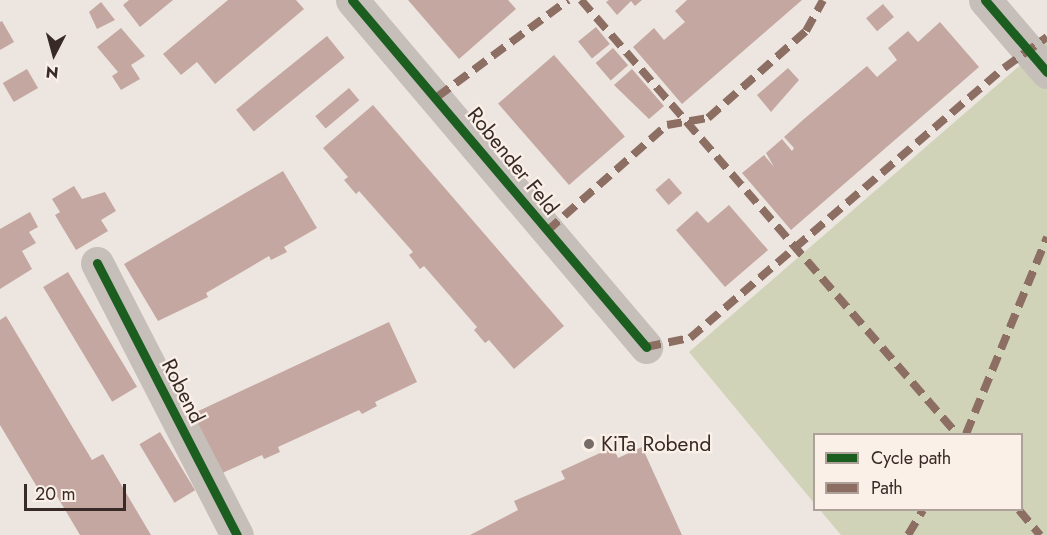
<!DOCTYPE html>
<style>
body{margin:0}
#map{position:relative;width:1047px;height:535px;overflow:hidden;background:#ede6e0;font-family:Jost,sans-serif}
div>[style]{position:absolute}
.green>*{inset:0;background:#d1d3b9}
.building>*{inset:0;background:#c3a7a0;transform-origin:0 0}
.minor>*{height:33px;margin:-16.5px;padding:0 16.5px;transform-origin:16.5px;border-radius:16.5px;background:#c6beb9}
.quiet>*{height:8px;margin-top:-4px;transform-origin:0;background:repeating-linear-gradient(90deg,#8d6e63 0 15px,transparent 0 23px)}
.cycleway>*{height:9px;margin:-4.5px;padding:0 4.5px;transform-origin:4.5px;border-radius:4.5px;background:#1b5e20}
.dots>*{width:16px;height:16px;translate:-50% -50%;box-sizing:border-box;border:3px solid #fbf0e7;border-radius:50%}
span{translate:-50% -50%;white-space:nowrap;text-align:center;line-height:1.15;-webkit-text-stroke:4.5px #fbf0e7;paint-order:stroke}
.street-label{font-size:21px;color:#382a27}
.poi-label{font-size:21px;color:#382a27}
.left{translate:0 -50%;text-align:left}
.legend{position:absolute;left:813px;top:433px;width:210px;height:78px;box-sizing:border-box;background:#fbf0e7;border:2px solid #ada19a;margin:0;padding:8px 10px;list-style:none;font-size:18px;color:#382a27}
.legend li{display:flex;align-items:center;gap:12px;height:30px}
.legend b{width:30px;border:2px solid #ada19a}
.north{position:absolute;left:24px;top:24px;width:60px;height:60px;-webkit-text-stroke:4px #fbf0e7;paint-order:stroke;rotate:186deg;font-size:16px;font-weight:700;line-height:24px;text-align:center;color:#382a27}
.north::after{content:'';display:block;margin:auto;width:21px;height:27px;background:#382a27;clip-path:polygon(50% 0,100% 100%,50% 72%,0 100%)}
.scale{position:absolute;left:24px;top:484px;width:102px;height:27px;box-sizing:border-box;border:3px solid #382a27;border-top:0;padding-left:8px;font-size:18px;line-height:21px;white-space:nowrap;color:#382a27;-webkit-text-stroke:4px #fbf0e7;paint-order:stroke}
</style>
<div id="map">
<div class="green">
<div style="clip-path:polygon(1047px 42px,1047px 535px,841px 535px,820px 510px,1022px 510px,1022px 434px,814px 434px,814px 503px,689px 352px)"></div>
</div>
<div class="building">
<div style="clip-path:polygon(129px 0,173px 0,140px 27px,123px 5px)"></div>
<div style="clip-path:polygon(228px 0,296px 0,304px 9px,215px 84px,197px 62px,181px 75px,163px 54px)"></div>
<div style="clip-path:polygon(408px 0,508px 0,516px 9px,459px 59px)"></div>
<div style="clip-path:polygon(609px 0,642px 0,635px 6px,631px 1px,617px 15px,606px 2px)"></div>
<div style="clip-path:polygon(687px 0,802px 0,682px 104px,633px 47px,654px 28px,664px 40px,685px 22px,675px 11px)"></div>
<div style="clip-path:polygon(101px 2px,115px 20px,97px 29px,89px 12px)"></div>
<div style="left:883px;top:4px;width:17px;height:22px;rotate:50deg"></div>
<div style="clip-path:polygon(2px 21px,14px 42px,0 50px,0 22px)"></div>
<div style="clip-path:polygon(940px 22px,979px 67px,791px 230px,742px 173px,764px 155px,774px 167px,766px 153px,782px 139px,792px 151px,794px 148px,784px 137px,804px 119px,867px 66px,877px 77px,897px 60px,888px 48px,908px 31px,918px 42px)"></div>
<div style="left:596px;top:27px;width:22px;height:23px;rotate:51deg"></div>
<div style="clip-path:polygon(121px 28px,145px 56px,131px 65px,140px 79px,121px 90px,112px 76px,118px 72px,97px 47px)"></div>
<div style="left:327px;top:36px;width:28px;height:117px;rotate:51deg"></div>
<div style="left:613px;top:48px;width:23px;height:23px;rotate:49deg"></div>
<div style="left:554px;top:55px;width:108px;height:74px;rotate:49deg"></div>
<div style="clip-path:polygon(788px 68px,799px 80px,771px 112px,757px 95px)"></div>
<div style="left:27px;top:69px;width:22px;height:28px;rotate:60deg"></div>
<div style="clip-path:polygon(632px 69px,664px 106px,649px 119px,614px 85px)"></div>
<div style="left:349px;top:88px;width:16px;height:44px;rotate:50deg"></div>
<div style="clip-path:polygon(373px 105px,564px 326px,514px 369px,489px 340px,485px 343px,474px 330px,477px 327px,424px 266px,420px 269px,409px 255px,413px 252px,359px 191px,356px 194px,344px 180px,348px 177px,323px 148px)"></div>
<div style="clip-path:polygon(283px 171px,317px 228px,284px 247px,287px 252px,271px 260px,269px 256px,206px 293px,208px 297px,158px 321px,124px 264px)"></div>
<div style="left:669px;top:178px;width:20px;height:18px;rotate:49deg"></div>
<div style="clip-path:polygon(74px 186px,82px 199px,105px 192px,116px 211px,101px 220px,108px 231px,76px 250px,55px 215px,60px 212px,52px 199px)"></div>
<div style="clip-path:polygon(729px 205px,768px 250px,725px 287px,676px 230px,697px 211px,708px 223px)"></div>
<div style="clip-path:polygon(30px 212px,38px 227px,29px 232px,36px 243px,22px 251px,32px 269px,0 289px,0 229px)"></div>
<div style="left:68px;top:272px;width:134px;height:29px;rotate:59deg"></div>
<div style="clip-path:polygon(6px 316px,92px 460px,103px 454px,151px 535px,80px 535px,51px 486px,40px 492px,0 425px,0 320px)"></div>
<div style="clip-path:polygon(389px 322px,417px 382px,375px 402px,377px 406px,362px 414px,359px 410px,278px 447px,280px 452px,264px 459px,262px 455px,220px 474px,192px 414px)"></div>
<div style="left:160px;top:432px;width:68px;height:24px;rotate:59deg"></div>
<div style="clip-path:polygon(613px 447px,618px 458px,642px 447px,682px 535px,470px 535px,518px 510px,514px 501px,565px 479px,561px 471px)"></div>
</div>
<div class="minor">
<div style="left:352px;top:0;width:455px;rotate:49.7deg"></div>
<div style="left:985px;top:0;width:95px;rotate:49.3deg"></div>
<div style="left:97px;top:263px;width:306px;rotate:62.8deg"></div>
</div>
<div class="quiet">
<div style="left:581px;top:0;width:574px;rotate:49.1deg"></div>
<div style="left:437px;top:97px;width:163px;rotate:-36.5deg"></div>
<div style="left:547px;top:231px;width:160px;rotate:-41.5deg"></div>
<div style="left:667px;top:125px;width:42px;rotate:-9.7deg"></div>
<div style="left:708px;top:118px;width:131px;rotate:-41.6deg"></div>
<div style="left:806px;top:31px;width:35px;rotate:-61deg"></div>
<div style="left:646px;top:347px;width:45px;rotate:-11.6deg"></div>
<div style="left:690px;top:338px;width:414px;rotate:-40.7deg"></div>
<div style="left:1004px;top:68px;width:53px;rotate:-35.8deg"></div>
<div style="left:966px;top:434px;width:213px;rotate:-67.6deg"></div>
<div style="left:1019px;top:510px;width:33px;rotate:50deg"></div>
<div style="left:908px;top:535px;width:29px;rotate:-59deg"></div>
</div>
<div class="cycleway">
<div style="left:352px;top:0;width:455px;rotate:49.7deg"></div>
<div style="left:985px;top:0;width:95px;rotate:49.3deg"></div>
<div style="left:97px;top:263px;width:306px;rotate:62.8deg"></div>
</div>
<div class="dots">
<div style="left:589px;top:444px;background:#776c68"></div>
</div>
<div class="street-label">
<span style="left:513px;top:161px;rotate:51deg">Robender Feld</span>
<span style="left:183px;top:391px;rotate:63deg">Robend</span>
</div>
<div class="poi-label">
<span class="left" style="left:601px;top:444px">KiTa Robend</span>
</div>
<ul class="legend">
<li><b style="height:8px;background:#1b5e20"></b>Cycle path</li>
<li><b style="height:8px;background:#8d6e63"></b>Path</li>
</ul>
<div class="north">N</div>
<div class="scale">20 m</div>
</div>
